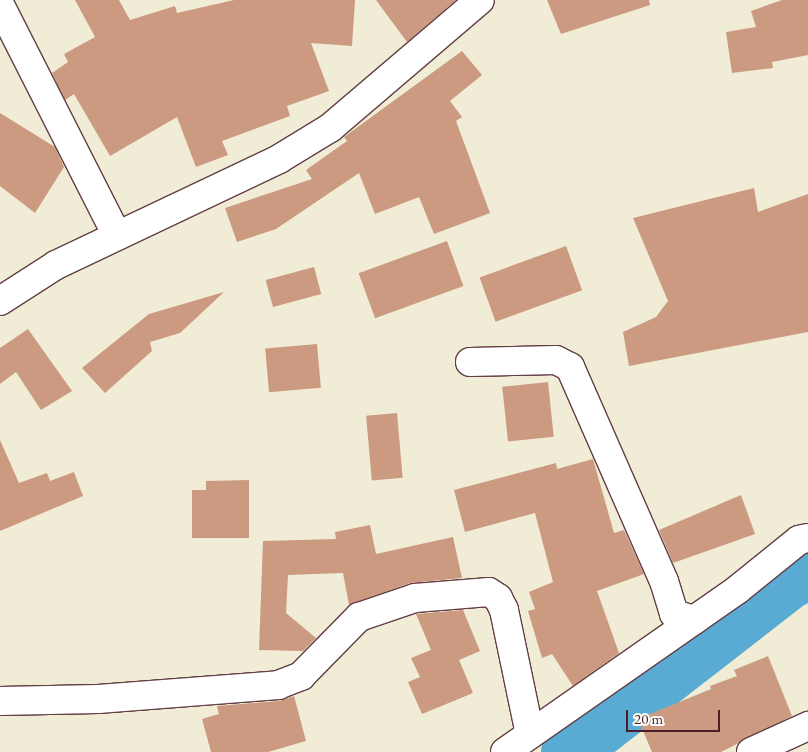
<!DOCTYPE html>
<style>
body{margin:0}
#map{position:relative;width:808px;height:752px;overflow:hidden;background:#f0ecd5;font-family:"EB Garamond",serif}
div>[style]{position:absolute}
.river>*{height:56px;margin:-28px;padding:0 28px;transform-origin:28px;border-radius:28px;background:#5aabd4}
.building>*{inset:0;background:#cb9a81;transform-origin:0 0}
.roads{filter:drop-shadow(1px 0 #633e44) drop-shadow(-1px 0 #633e44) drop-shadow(0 1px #633e44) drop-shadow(0 -1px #633e44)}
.street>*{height:28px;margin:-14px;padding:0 14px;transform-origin:14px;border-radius:14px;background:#fff}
span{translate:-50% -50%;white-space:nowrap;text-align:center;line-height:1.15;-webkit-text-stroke:4px #fdfcf7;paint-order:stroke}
.scale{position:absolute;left:626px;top:710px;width:94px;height:22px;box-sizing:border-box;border:2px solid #4a1f2b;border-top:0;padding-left:6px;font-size:15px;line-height:18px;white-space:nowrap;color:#4a1f2b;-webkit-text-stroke:4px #fdfcf7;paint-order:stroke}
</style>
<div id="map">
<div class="river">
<div style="left:569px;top:752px;width:277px;rotate:-37.8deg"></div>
<div style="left:788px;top:582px;width:23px;rotate:-29deg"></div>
</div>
<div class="building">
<div style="clip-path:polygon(75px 0,119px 0,130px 20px,175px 6px,177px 13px,234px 0,355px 0,352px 46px,311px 43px,329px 91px,287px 106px,290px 116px,222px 141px,228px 155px,196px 167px,177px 117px,110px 156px,74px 94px,65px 100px,52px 73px,68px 62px,64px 54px,95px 37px)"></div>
<div style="clip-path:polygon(376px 0,456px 0,407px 42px)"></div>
<div style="clip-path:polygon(547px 0,649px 0,650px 5px,561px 34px)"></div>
<div style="clip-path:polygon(782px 0,808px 0,808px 55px,772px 62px,773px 68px,732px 73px,726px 32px,756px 27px,751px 11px)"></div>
<div style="clip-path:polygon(462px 51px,482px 75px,450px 101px,462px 117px,456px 121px,490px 213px,434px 234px,419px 197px,375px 214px,359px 173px,276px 229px,237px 242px,225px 208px,312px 179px,306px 170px,347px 141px,344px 137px)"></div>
<div style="clip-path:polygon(0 113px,55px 147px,64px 167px,35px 213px,0 186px)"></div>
<div style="clip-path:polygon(754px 188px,758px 212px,808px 194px,808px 332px,629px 366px,623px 332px,656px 317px,668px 301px,633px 218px)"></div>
<div style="left:447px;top:241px;width:48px;height:94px;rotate:70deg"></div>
<div style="left:566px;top:246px;width:47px;height:92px;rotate:70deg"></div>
<div style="left:314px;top:267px;width:28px;height:50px;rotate:75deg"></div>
<div style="clip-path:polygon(224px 292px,180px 333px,150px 342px,152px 351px,105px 393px,82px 368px,149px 314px)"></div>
<div style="clip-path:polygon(28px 329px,72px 391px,41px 410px,16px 372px,0 384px,0 348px)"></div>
<div style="left:317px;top:344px;width:44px;height:52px;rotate:85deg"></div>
<div style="left:548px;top:382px;width:55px;height:46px;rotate:84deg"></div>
<div style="left:397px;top:413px;width:65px;height:31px;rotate:85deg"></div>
<div style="clip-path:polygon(0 440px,19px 483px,47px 473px,50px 481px,74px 472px,83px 496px,0 531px)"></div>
<div style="clip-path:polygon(593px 459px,614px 533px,624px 530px,644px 574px,597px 591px,619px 653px,573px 686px,552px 654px,542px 658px,528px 611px,535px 609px,529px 592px,553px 582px,535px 513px,465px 532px,454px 490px,556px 463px,557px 469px)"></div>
<div style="clip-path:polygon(249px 480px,249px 538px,192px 538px,192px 490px,206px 490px,206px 481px)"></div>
<div style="clip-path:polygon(741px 495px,755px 534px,673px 563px,659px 530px)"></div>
<div style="clip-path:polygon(370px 525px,376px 554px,453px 537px,462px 578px,410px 583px,349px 605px,343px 573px,288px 575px,286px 613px,316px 638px,303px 651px,259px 650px,263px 541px,336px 539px,335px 532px)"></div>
<div style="clip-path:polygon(463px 610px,480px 651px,459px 660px,473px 693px,422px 714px,408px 682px,420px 677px,411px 658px,431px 650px,416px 614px)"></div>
<div style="clip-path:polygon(768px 656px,792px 716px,721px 752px,652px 752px,638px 719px,711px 689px,710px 686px,737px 676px,734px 670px)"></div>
<div style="clip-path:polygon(294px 696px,306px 741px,268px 752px,211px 752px,202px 719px,219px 714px,217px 706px,279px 701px)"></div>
</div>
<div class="roads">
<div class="street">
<div style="left:0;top:5px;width:257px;rotate:63.1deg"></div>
<div style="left:0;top:301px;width:67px;rotate:-32.7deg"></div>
<div style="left:56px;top:265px;width:247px;rotate:-25.4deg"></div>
<div style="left:279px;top:159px;width:60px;rotate:-31.3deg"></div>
<div style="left:330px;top:128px;width:197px;rotate:-40.5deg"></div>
<div style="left:470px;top:362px;width:86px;rotate:-1.3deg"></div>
<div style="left:556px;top:360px;width:16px;rotate:27deg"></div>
<div style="left:570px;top:367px;width:234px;rotate:66.3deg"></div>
<div style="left:664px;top:581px;width:34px;rotate:73deg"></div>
<div style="left:674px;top:614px;width:21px;rotate:17deg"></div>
<div style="left:0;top:701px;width:98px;rotate:-1.2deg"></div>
<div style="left:98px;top:699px;width:181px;rotate:-4.4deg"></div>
<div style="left:278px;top:685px;width:25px;rotate:-21deg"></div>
<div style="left:301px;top:676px;width:83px;rotate:-45.5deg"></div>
<div style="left:359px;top:617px;width:59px;rotate:-18.7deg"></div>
<div style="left:415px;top:598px;width:74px;rotate:-4.6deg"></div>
<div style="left:489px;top:592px;width:11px;rotate:34deg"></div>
<div style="left:498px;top:598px;width:13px;rotate:63deg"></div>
<div style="left:504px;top:610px;width:127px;rotate:78.2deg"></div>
<div style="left:505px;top:752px;width:283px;rotate:-34.9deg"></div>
<div style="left:737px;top:590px;width:80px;rotate:-38.9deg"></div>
<div style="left:799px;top:540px;width:9px;rotate:-13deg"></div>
<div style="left:751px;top:752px;width:63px;rotate:-24.5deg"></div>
</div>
</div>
<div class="scale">20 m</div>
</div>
